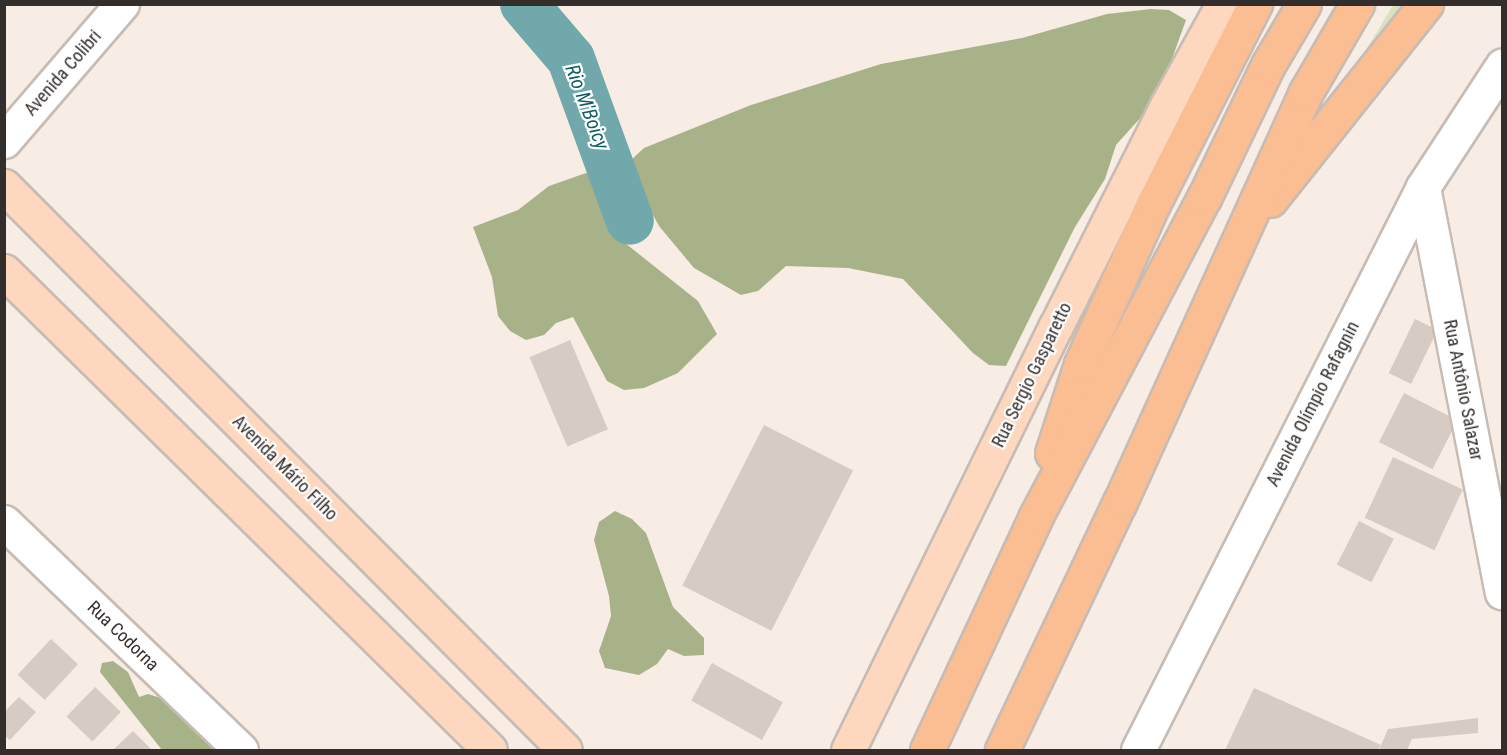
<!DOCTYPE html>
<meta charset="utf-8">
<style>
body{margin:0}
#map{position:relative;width:1507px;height:755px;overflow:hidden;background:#f8ede4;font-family:"Roboto Condensed",sans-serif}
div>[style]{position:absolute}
.green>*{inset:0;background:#d9e2be}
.forest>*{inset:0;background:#a8b288}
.river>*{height:48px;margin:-24px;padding:0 24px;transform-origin:24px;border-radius:24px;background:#70a8ac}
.building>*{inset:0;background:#d7ccc4;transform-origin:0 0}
.roads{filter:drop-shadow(2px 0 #c7bcb4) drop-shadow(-2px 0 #c7bcb4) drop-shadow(0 2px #c7bcb4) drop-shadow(0 -2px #c7bcb4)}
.minor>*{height:33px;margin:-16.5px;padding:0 16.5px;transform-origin:16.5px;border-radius:16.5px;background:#fff}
.major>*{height:33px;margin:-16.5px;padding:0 16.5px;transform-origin:16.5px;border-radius:16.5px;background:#fdd7be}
.highway>*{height:33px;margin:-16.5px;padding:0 16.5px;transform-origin:16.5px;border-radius:16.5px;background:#fbbd92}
span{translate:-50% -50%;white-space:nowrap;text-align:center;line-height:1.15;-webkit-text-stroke:4.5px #fff;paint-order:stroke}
.street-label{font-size:18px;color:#332e2b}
.water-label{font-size:20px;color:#0e5e64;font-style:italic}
.frame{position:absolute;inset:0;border:6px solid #332e2b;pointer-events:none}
</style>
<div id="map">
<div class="green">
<div style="clip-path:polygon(1393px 5px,1402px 5px,1362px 57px)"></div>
</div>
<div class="forest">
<div style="clip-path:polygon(1151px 9px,1169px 10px,1186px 20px,1169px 67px,1151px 106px,1116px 145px,1105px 179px,1075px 227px,1006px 366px,989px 365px,973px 353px,903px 279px,848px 268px,786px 266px,758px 291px,741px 295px,694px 268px,659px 226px,633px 178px,630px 161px,644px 148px,751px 105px,881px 64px,1022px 38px,1107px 14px)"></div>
<div style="clip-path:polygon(586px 173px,605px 176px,616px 192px,618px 225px,625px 243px,698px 301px,717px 334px,678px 373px,644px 388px,624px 390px,607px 381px,573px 317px,556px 323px,544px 335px,526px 340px,510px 331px,498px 316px,492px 277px,473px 227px,518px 210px,549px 186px)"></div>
<div style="clip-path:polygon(615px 511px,632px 519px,646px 533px,673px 607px,704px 638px,704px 655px,684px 656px,668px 649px,657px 664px,639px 675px,605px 668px,599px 651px,611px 616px,609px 596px,594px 540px,599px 522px)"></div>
<div style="clip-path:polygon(113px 661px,128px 672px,139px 697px,148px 694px,167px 700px,185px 722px,203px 730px,225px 750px,162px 750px,100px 672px,102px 663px)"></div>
</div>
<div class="river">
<div style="left:524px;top:4px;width:72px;rotate:49.5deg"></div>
<div style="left:571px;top:59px;width:172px;rotate:70deg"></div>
</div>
<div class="building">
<div style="left:1415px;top:319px;width:25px;height:60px;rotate:26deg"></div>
<div style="left:570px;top:340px;width:97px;height:44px;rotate:67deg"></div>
<div style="left:1404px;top:393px;width:60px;height:55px;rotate:27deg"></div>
<div style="left:764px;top:425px;width:100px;height:180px;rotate:27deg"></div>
<div style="left:1393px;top:457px;width:77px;height:67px;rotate:25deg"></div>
<div style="left:1359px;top:521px;width:39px;height:49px;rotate:27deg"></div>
<div style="left:51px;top:639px;width:37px;height:49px;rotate:43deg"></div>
<div style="left:712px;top:663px;width:81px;height:43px;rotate:29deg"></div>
<div style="left:95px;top:687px;width:36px;height:41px;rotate:44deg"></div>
<div style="clip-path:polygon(1254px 688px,1381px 745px,1378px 750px,1225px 750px)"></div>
<div style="clip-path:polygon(19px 697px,36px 712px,10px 740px,4px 735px,4px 712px)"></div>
<div style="clip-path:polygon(1478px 718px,1478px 733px,1412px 739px,1407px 750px,1379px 750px,1388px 729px)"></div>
<div style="clip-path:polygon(133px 731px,152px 750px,113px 750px)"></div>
</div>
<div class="roads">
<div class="minor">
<div style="left:4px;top:141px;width:181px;rotate:-49.3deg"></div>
<div style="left:1423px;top:187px;width:413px;rotate:79deg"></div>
<div style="left:4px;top:522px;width:329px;rotate:43.9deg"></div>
<div style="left:1138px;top:750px;width:631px;rotate:-63.15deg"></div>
<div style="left:1423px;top:187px;width:145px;rotate:-56.9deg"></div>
</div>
<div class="major">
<div style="left:4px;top:186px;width:795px;rotate:45.15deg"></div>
<div style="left:4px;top:271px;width:682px;rotate:44.58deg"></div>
<div style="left:848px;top:750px;width:472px;rotate:-63.9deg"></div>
<div style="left:1056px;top:326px;width:245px;rotate:-63.3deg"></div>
<div style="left:1166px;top:107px;width:118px;rotate:-61deg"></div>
</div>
<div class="highway">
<div style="left:1270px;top:200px;width:251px;rotate:-51.5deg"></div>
<div style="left:1052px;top:453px;width:94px;rotate:-72deg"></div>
<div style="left:1081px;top:364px;width:175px;rotate:-65.8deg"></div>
<div style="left:1153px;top:204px;width:225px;rotate:-63deg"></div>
<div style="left:927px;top:750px;width:258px;rotate:-65deg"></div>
<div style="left:1036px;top:516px;width:360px;rotate:-62.2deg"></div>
<div style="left:1204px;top:198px;width:148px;rotate:-64.3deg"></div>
<div style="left:1268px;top:65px;width:71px;rotate:-59.5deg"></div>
<div style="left:1002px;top:750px;width:275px;rotate:-64.6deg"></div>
<div style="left:1120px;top:502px;width:450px;rotate:-65.6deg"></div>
<div style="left:1306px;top:92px;width:102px;rotate:-59.9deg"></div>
</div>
</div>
<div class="street-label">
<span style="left:63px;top:73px;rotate:-49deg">Avenida Colibri</span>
<span style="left:1032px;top:375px;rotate:-64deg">Rua Sergio Gasparetto</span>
<span style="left:1463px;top:390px;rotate:79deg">Rua Antônio Salazar</span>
<span style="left:1313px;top:404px;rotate:-63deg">Avenida Olímpio Rafagnin</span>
<span style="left:285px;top:468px;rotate:45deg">Avenida Mário Filho</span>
<span style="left:123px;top:636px;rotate:44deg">Rua Codorna</span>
</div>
<div class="water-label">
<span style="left:587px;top:107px;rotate:69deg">Rio M'Boicy</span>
</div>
<div class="frame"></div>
</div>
